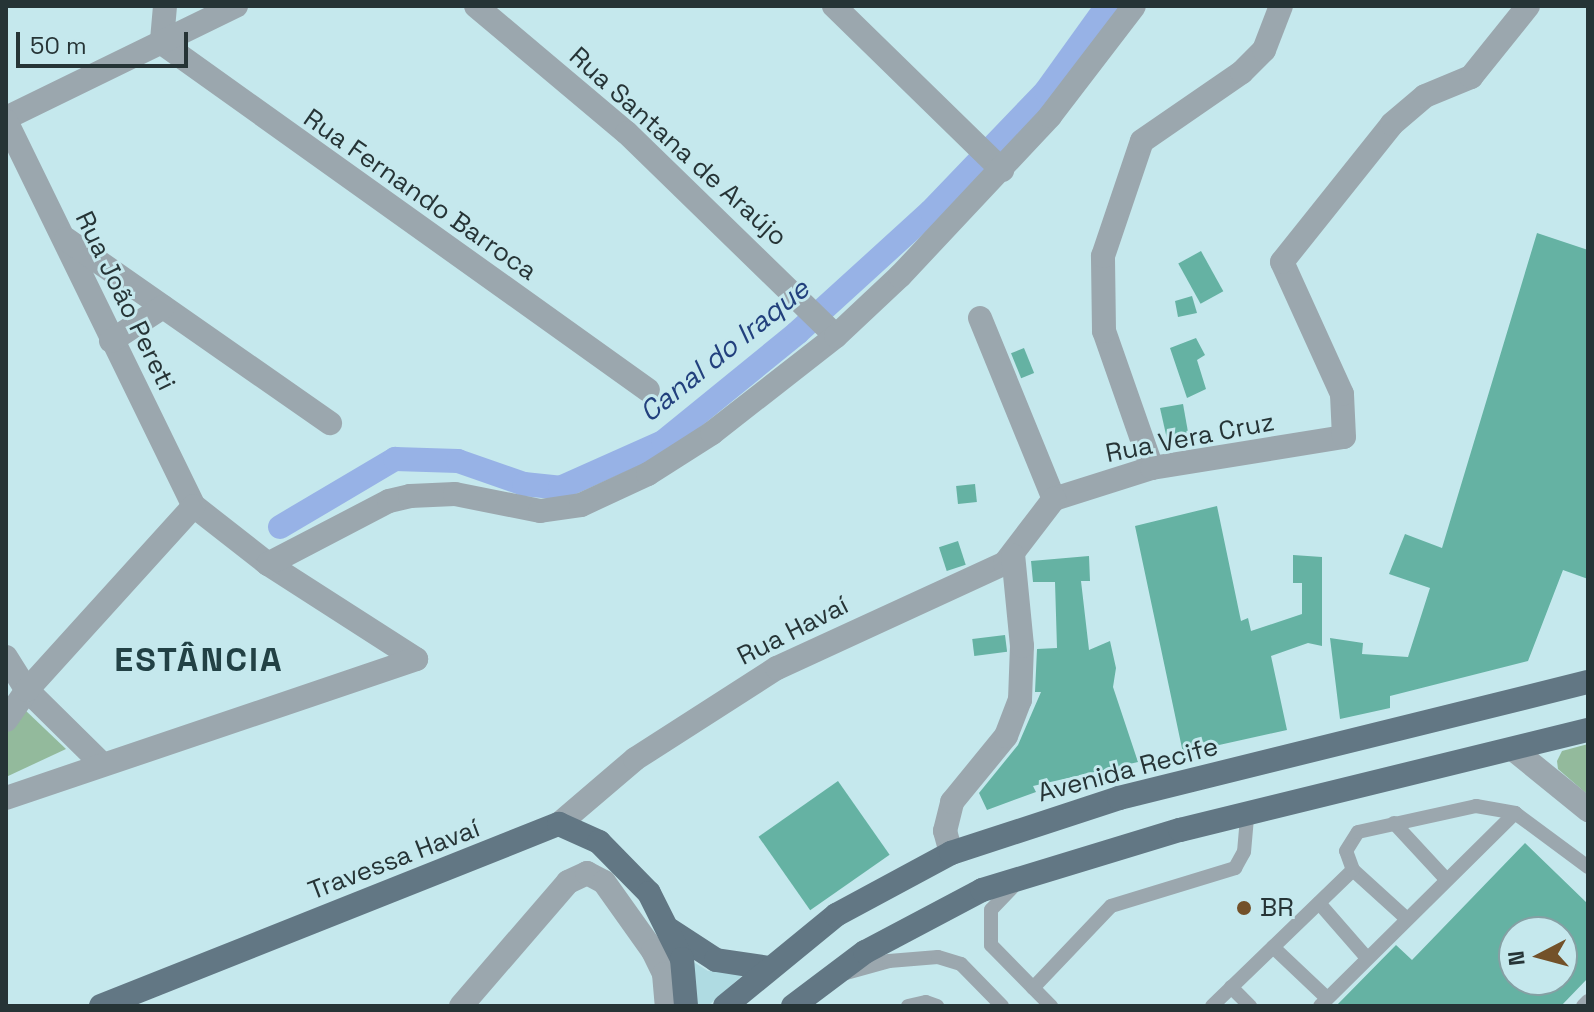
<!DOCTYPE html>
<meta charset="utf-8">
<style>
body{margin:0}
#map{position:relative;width:1594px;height:1012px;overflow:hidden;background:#c5e8ed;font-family:"Space Grotesk",sans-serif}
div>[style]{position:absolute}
.built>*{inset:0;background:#afdbe2}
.green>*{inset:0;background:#93ba9c}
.canal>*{height:24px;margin:-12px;padding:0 12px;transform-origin:12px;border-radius:12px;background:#97b2e6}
.building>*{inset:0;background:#65b2a3;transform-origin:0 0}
.lane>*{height:14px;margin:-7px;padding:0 7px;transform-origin:7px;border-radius:7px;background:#9ba7ae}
.street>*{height:24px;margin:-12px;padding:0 12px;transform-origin:12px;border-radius:12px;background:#9ba7ae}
.primary>*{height:24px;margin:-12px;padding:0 12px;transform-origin:12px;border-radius:12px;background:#627784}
.dots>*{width:22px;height:22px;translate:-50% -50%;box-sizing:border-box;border:4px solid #c5e8ed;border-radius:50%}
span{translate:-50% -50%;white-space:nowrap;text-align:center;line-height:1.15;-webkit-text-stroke:6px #c5e8ed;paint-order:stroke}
.street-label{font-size:26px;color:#263436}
.poi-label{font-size:26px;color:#263436}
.left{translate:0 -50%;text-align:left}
.water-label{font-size:28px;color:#22407d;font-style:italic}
.district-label{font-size:34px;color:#224145;font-weight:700;letter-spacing:2px}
.frame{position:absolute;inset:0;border:8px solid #263436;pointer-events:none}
.north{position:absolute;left:1498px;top:916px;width:80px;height:80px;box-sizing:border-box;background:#c5e8ed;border:2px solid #85a0a4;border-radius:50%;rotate:264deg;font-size:22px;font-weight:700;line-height:32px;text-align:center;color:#263436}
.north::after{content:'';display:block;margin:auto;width:28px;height:36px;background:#735129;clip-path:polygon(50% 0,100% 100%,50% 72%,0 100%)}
.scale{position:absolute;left:16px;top:32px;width:172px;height:36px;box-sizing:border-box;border:4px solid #263436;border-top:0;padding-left:10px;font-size:24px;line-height:28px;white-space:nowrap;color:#263436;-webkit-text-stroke:6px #c5e8ed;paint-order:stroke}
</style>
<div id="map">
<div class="built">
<div style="clip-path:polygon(679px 953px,708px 971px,745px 973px,708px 1006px,681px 1006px)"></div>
</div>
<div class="green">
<div style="clip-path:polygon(24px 709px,66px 749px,6px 777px,6px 732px)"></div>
<div style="clip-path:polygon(1588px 744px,1588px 795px,1558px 769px,1557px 761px,1562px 751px)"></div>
</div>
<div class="canal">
<div style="left:280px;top:527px;width:134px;rotate:-30.6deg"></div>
<div style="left:395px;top:459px;width:63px;rotate:1.8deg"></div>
<div style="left:458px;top:461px;width:70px;rotate:19.2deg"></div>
<div style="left:524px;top:484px;width:36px;rotate:6deg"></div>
<div style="left:560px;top:488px;width:113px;rotate:-24.1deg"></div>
<div style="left:663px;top:442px;width:173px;rotate:-39.1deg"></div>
<div style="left:797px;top:333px;width:181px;rotate:-42.3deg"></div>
<div style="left:931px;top:211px;width:166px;rotate:-46.2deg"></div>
<div style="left:1046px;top:91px;width:105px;rotate:-54.3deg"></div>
</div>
<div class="building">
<div style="clip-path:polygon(1537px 233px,1588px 250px,1588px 579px,1563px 570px,1528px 661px,1390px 696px,1390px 708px,1340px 719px,1330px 638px,1363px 643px,1362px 654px,1408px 657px,1430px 588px,1389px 574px,1405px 534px,1442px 548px)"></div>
<div style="left:1201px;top:251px;width:46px;height:26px;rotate:61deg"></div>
<div style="clip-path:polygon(1192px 296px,1197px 313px,1178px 317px,1175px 301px)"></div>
<div style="clip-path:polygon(1196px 338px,1205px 355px,1197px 360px,1206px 389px,1187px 398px,1170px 348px)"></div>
<div style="left:1024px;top:348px;width:27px;height:14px;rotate:68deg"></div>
<div style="clip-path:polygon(1183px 404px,1188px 432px,1167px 439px,1160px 408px)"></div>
<div style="left:975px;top:484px;width:18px;height:19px;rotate:84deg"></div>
<div style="clip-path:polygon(1217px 506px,1241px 621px,1248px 618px,1251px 631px,1302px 614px,1302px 583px,1293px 583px,1293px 555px,1322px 557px,1322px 646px,1308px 643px,1271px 656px,1287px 730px,1183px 753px,1135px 526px)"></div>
<div style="left:958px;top:541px;width:25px;height:20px;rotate:72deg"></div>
<div style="clip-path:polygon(1089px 556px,1090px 581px,1081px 581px,1089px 650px,1110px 641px,1116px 668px,1113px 687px,1138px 762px,1033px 786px,1036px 792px,987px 810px,979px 793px,1018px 745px,1041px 692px,1035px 692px,1037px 649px,1057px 648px,1055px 582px,1033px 582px,1031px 561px)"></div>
<div style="left:1005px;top:635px;width:17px;height:33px;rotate:83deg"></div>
<div style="left:838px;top:781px;width:90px;height:97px;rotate:55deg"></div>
<div style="clip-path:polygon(evenodd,1525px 843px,1588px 904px,1588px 978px,1561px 1006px,1336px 1006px,1396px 945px,1412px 960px,1525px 843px,1514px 932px,1562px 932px,1562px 980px,1514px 980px,1514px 932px)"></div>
</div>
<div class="lane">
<div style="left:1515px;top:813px;width:91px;rotate:36.5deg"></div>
<div style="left:1394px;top:823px;width:75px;rotate:47.2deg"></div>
<div style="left:1353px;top:870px;width:72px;rotate:42.2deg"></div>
<div style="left:1012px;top:888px;width:30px;rotate:134deg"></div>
<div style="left:991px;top:910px;width:35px;rotate:90deg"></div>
<div style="left:991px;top:945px;width:86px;rotate:45.5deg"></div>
<div style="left:1319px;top:903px;width:73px;rotate:48.9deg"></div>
<div style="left:1273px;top:947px;width:74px;rotate:43.4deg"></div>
<div style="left:846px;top:973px;width:45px;rotate:-15.6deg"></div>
<div style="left:889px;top:961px;width:49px;rotate:-4.7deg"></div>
<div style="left:938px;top:957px;width:24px;rotate:17deg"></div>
<div style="left:961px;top:964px;width:59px;rotate:45.7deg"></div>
<div style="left:1231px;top:987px;width:27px;rotate:45deg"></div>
<div style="left:1033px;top:988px;width:113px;rotate:-46.4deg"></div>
<div style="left:1111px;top:906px;width:130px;rotate:-17deg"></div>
<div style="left:1235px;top:868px;width:18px;rotate:-61deg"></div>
<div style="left:1244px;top:852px;width:38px;rotate:-85deg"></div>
<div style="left:908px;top:1006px;width:18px;rotate:-13deg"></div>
<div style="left:926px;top:1002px;width:12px;rotate:20deg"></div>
<div style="left:1212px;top:1006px;width:196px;rotate:-44deg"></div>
<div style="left:1353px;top:870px;width:20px;rotate:-110deg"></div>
<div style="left:1346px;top:851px;width:22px;rotate:-58deg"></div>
<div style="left:1358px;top:832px;width:121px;rotate:-12.4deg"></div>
<div style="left:1476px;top:806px;width:40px;rotate:10deg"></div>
<div style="left:1515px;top:813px;width:274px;rotate:135.3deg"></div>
<div style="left:1583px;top:1006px;width:7px;rotate:-45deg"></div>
</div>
<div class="street">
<div style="left:165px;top:6px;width:37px;rotate:95deg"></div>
<div style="left:162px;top:43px;width:597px;rotate:35.53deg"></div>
<div style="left:476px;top:6px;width:197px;rotate:40.1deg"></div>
<div style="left:627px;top:133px;width:291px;rotate:44.2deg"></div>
<div style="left:834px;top:6px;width:235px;rotate:44.3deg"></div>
<div style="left:6px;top:118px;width:256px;rotate:-26deg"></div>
<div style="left:6px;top:121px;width:428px;rotate:64deg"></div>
<div style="left:194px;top:506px;width:94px;rotate:38.1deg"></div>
<div style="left:268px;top:564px;width:176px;rotate:32.7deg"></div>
<div style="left:66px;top:239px;width:322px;rotate:34.9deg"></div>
<div style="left:980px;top:318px;width:196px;rotate:67.8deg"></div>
<div style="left:111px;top:341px;width:62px;rotate:-33.2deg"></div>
<div style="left:1152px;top:468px;width:145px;rotate:-109.3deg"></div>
<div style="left:1104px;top:331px;width:75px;rotate:-90.8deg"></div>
<div style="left:1103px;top:256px;width:121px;rotate:-71.3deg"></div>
<div style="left:1142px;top:141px;width:121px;rotate:-34.6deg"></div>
<div style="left:1242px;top:72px;width:31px;rotate:-45deg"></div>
<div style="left:1264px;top:50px;width:47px;rotate:-68.9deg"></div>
<div style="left:1054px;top:499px;width:103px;rotate:-17.6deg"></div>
<div style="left:1152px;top:468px;width:194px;rotate:-9.2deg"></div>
<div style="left:1344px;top:437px;width:43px;rotate:-92.7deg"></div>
<div style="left:1342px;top:394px;width:145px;rotate:-114.4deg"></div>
<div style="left:1282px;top:262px;width:176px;rotate:-51.4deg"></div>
<div style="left:1392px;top:124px;width:43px;rotate:-40.3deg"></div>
<div style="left:1425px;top:96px;width:50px;rotate:-22.4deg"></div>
<div style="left:1471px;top:77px;width:91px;rotate:-51.2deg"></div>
<div style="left:268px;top:564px;width:136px;rotate:-27.5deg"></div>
<div style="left:389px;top:501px;width:22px;rotate:-13deg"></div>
<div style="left:410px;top:496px;width:45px;rotate:-2.5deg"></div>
<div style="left:455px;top:494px;width:87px;rotate:11.3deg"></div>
<div style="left:540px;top:511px;width:41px;rotate:-8.3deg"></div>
<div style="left:581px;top:505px;width:74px;rotate:-24.8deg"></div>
<div style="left:648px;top:474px;width:76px;rotate:-32.6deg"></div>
<div style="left:712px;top:433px;width:157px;rotate:-38deg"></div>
<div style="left:836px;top:336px;width:88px;rotate:-43.2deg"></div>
<div style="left:900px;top:276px;width:219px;rotate:-46.8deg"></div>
<div style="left:1050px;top:116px;width:138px;rotate:-52.6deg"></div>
<div style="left:6px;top:657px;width:39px;rotate:58deg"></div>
<div style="left:27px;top:690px;width:104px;rotate:44.6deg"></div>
<div style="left:6px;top:720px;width:37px;rotate:-55deg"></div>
<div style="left:27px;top:690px;width:248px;rotate:-47.8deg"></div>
<div style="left:1513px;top:749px;width:97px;rotate:39.1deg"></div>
<div style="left:6px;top:798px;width:433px;rotate:-18.7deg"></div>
<div style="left:559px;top:824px;width:100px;rotate:-40.5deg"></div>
<div style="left:635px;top:759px;width:169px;rotate:-32.7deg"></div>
<div style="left:777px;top:668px;width:251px;rotate:-24.7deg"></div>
<div style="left:1005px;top:563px;width:81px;rotate:-52.6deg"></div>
<div style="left:951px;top:853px;width:23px;rotate:-105deg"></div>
<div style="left:945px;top:831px;width:30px;rotate:-76deg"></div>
<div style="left:952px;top:802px;width:85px;rotate:-50.7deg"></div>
<div style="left:1006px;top:736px;width:39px;rotate:-69deg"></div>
<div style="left:1020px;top:700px;width:54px;rotate:-87.9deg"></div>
<div style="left:1022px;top:646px;width:91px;rotate:-95.6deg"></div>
<div style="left:461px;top:1006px;width:164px;rotate:-49.2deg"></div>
<div style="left:568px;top:882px;width:21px;rotate:-25deg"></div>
<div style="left:587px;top:873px;width:19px;rotate:28deg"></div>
<div style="left:604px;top:882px;width:85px;rotate:54.6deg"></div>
<div style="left:653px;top:951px;width:25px;rotate:64deg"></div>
<div style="left:664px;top:974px;width:32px;rotate:85deg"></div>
</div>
<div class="primary">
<div style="left:670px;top:930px;width:55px;rotate:33.1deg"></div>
<div style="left:716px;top:960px;width:54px;rotate:8.6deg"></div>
<div style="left:101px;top:1006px;width:493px;rotate:-21.7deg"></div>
<div style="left:559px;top:824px;width:44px;rotate:24.2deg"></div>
<div style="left:599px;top:842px;width:71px;rotate:45.6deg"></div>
<div style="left:649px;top:893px;width:74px;rotate:63.4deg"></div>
<div style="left:682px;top:959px;width:47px;rotate:85.1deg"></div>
<div style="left:725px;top:1006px;width:144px;rotate:-39.3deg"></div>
<div style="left:836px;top:915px;width:131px;rotate:-28.3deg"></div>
<div style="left:951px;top:853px;width:177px;rotate:-18.1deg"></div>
<div style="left:1119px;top:798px;width:483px;rotate:-13.9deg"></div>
<div style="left:793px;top:1006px;width:90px;rotate:-36.9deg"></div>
<div style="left:865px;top:952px;width:132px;rotate:-27.9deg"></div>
<div style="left:982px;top:890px;width:207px;rotate:-16.9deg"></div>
<div style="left:1180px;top:830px;width:420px;rotate:-13.8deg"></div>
</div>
<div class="dots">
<div style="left:1244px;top:908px;background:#735129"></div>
</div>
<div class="street-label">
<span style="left:678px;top:147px;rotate:42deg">Rua Santana de Araújo</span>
<span style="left:420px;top:195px;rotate:35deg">Rua Fernando Barroca</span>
<span style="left:125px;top:301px;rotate:64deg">Rua João Pereti</span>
<span style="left:1190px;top:438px;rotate:-11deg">Rua Vera Cruz</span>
<span style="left:793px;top:631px;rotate:-27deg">Rua Havaí</span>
<span style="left:1128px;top:770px;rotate:-15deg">Avenida Recife</span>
<span style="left:394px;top:860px;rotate:-21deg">Travessa Havaí</span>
</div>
<div class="poi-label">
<span class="left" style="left:1260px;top:908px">BR</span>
</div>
<div class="water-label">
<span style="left:724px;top:350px;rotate:-39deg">Canal do Iraque</span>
</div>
<div class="district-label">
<span style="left:199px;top:660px">ESTÂNCIA</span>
</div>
<div class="frame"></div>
<div class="north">N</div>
<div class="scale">50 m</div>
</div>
